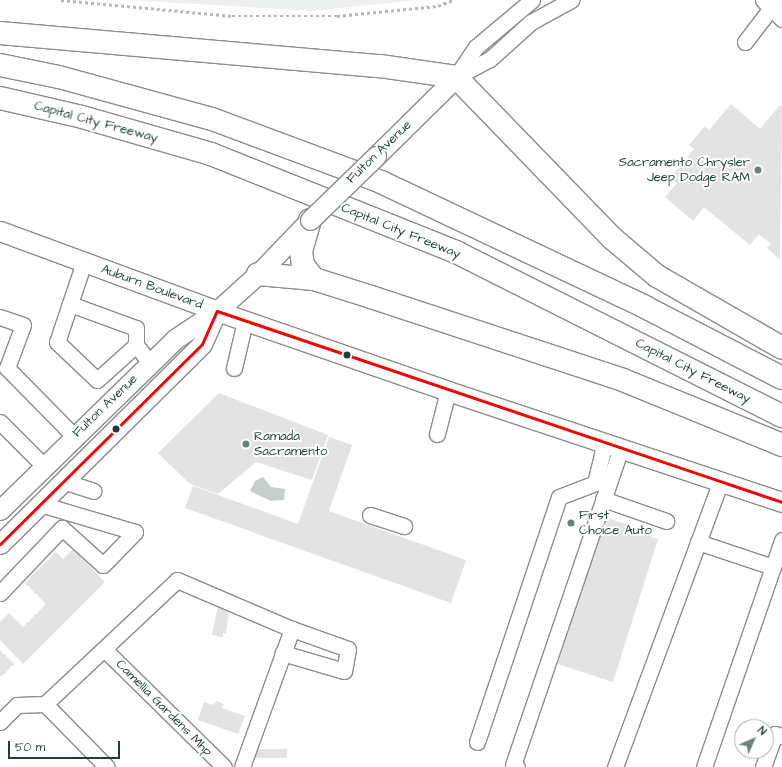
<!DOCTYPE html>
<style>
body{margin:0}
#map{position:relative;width:782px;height:767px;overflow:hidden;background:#fff;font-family:"Architects Daughter",sans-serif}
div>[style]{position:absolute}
.built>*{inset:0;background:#edf0ef}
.water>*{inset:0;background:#c7cfcd}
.building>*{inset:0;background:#e2e3e2;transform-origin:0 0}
.path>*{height:2.5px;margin-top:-1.25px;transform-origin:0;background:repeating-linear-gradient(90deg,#b6b9b8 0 3px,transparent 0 6px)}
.roads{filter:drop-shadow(1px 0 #898f8d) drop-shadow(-1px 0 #898f8d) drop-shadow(0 1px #898f8d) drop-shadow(0 -1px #898f8d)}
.minor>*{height:15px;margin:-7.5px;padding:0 7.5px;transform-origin:7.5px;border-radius:7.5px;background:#fff}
.major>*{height:19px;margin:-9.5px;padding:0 9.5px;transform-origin:9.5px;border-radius:9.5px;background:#fff}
.highway>*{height:22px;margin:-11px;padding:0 11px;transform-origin:11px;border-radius:11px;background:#fff}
.bridges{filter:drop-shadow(1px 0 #898f8d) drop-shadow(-1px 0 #898f8d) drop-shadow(0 1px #898f8d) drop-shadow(0 -1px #898f8d)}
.major-bridge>*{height:19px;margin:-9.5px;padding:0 9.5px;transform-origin:9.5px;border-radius:9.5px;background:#fff}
.bus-1>*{height:3px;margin:-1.5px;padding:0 1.5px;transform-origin:1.5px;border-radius:1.5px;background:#fa0000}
.dots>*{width:11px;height:11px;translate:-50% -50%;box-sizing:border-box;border:2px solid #fff;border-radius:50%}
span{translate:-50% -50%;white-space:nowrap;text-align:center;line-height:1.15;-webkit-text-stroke:4px #fff;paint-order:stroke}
.street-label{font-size:13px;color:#1f3d34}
.poi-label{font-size:13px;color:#1f3d34}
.right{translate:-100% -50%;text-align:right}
.left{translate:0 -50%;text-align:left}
.north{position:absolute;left:734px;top:719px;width:40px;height:40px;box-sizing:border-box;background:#fff;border:1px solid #a5b1ae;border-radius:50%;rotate:45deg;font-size:11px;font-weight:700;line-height:16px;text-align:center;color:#1f3d34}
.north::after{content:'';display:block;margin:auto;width:14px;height:18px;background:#6d817b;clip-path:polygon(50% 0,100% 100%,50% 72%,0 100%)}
.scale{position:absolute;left:8px;top:741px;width:112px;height:18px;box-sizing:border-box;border:2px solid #1f3d34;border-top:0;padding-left:5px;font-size:12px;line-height:14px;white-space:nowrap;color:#1f3d34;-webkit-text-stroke:3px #fff;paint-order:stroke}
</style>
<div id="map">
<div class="built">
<div style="clip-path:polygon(129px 0,416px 0,314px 11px)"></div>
</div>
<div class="water">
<div style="clip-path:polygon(263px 477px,271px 487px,285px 489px,284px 500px,271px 501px,250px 491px,255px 481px)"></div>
</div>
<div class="building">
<div style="clip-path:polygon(731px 104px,760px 129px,780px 105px,782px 107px,780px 260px,767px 248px,771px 244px,759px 234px,750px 245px,704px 207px,693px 221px,665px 197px,677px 183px,670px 178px,694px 149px,689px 145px,705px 126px,709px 130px)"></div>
<div style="clip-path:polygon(219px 393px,328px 435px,312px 480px,256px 462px,218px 494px,190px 484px,158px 453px)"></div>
<div style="clip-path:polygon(329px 437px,352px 445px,329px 511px,466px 560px,451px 603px,185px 508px,193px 486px,298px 524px)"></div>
<div style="clip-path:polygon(605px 517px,652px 533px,651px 537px,658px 539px,613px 682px,558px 664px)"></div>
<div style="clip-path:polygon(73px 549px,105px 582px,23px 664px,0 640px,0 622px,9px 613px,23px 627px,46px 604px,25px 583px,56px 552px,63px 559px)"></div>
<div style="clip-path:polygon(218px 605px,229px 609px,226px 634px,223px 633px,223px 637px,212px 635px)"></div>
<div style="clip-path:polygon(0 650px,14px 664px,1px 677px,0 676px)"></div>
<div style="clip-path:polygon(216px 701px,224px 704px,222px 708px,245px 716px,238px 734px,198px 720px,204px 702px,214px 705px)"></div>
<div style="left:254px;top:749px;width:33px;height:9px"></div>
</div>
<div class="path">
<div style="left:61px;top:0;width:172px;rotate:5.3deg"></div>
<div style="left:232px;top:16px;width:105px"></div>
<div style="left:337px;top:16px;width:101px;rotate:-5.7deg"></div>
<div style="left:438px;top:6px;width:16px;rotate:-22deg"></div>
</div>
<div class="roads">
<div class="minor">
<div style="left:763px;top:0;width:27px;rotate:45deg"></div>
<div style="left:745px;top:42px;width:53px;rotate:-52.7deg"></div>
<div style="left:457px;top:75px;width:34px;rotate:-56deg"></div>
<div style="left:476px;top:47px;width:73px;rotate:-40deg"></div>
<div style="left:456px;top:77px;width:38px;rotate:-28deg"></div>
<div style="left:490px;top:59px;width:55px;rotate:-42.1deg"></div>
<div style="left:531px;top:22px;width:46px;rotate:-28.8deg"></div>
<div style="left:84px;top:262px;width:84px;rotate:108.6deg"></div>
<div style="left:57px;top:342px;width:55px;rotate:43.5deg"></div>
<div style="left:97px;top:380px;width:52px;rotate:-41.9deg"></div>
<div style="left:136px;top:345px;width:23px;rotate:52deg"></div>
<div style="left:70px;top:304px;width:70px;rotate:20deg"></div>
<div style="left:136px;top:328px;width:17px;rotate:90deg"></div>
<div style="left:0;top:317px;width:24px;rotate:19deg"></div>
<div style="left:23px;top:325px;width:46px;rotate:110.4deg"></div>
<div style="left:7px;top:368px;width:95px;rotate:45.4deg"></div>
<div style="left:234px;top:368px;width:48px;rotate:-76.8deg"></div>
<div style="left:0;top:422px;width:62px;rotate:45deg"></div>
<div style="left:437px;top:434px;width:44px;rotate:-75.7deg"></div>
<div style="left:63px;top:481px;width:32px;rotate:18deg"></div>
<div style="left:603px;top:499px;width:67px;rotate:19.2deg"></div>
<div style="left:370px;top:515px;width:36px;rotate:18deg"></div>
<div style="left:698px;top:542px;width:79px;rotate:18.4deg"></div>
<div style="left:0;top:593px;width:90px;rotate:-46.4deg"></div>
<div style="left:62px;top:528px;width:55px;rotate:42.1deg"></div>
<div style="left:103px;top:565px;width:46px;rotate:-45.9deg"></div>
<div style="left:135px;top:532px;width:99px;rotate:-163.6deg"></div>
<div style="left:104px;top:649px;width:168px;rotate:44.5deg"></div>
<div style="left:45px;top:704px;width:181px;rotate:-43.2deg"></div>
<div style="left:177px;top:580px;width:125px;rotate:23.1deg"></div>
<div style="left:292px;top:629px;width:59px;rotate:19.7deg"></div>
<div style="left:348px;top:649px;width:22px;rotate:100deg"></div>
<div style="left:344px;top:671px;width:64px;rotate:-163.6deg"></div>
<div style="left:0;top:722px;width:24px;rotate:-45deg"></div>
<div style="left:17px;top:705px;width:28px;rotate:-2deg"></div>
<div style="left:45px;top:704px;width:88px;rotate:45.5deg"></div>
<div style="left:477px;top:742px;width:258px;rotate:-71.5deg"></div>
<div style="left:559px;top:497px;width:39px;rotate:-21deg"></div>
<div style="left:595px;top:483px;width:42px;rotate:-76.3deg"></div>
<div style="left:242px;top:767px;width:147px;rotate:-70.1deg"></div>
<div style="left:517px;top:767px;width:4px;rotate:-153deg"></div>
<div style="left:513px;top:765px;width:336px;rotate:-71.2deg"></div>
<div style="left:615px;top:767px;width:305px;rotate:-69.7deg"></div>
<div style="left:704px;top:767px;width:240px;rotate:-71deg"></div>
<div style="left:763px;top:767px;width:35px;rotate:-70deg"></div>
<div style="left:775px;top:734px;width:7px;rotate:16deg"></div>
</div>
<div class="major">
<div style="left:376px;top:156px;width:112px;rotate:-44.6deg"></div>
<div style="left:0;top:231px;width:231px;rotate:20.2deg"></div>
<div style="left:217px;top:311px;width:244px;rotate:19.1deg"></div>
<div style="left:448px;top:391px;width:352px;rotate:18.4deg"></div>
<div style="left:0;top:510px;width:245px;rotate:-44.3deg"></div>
<div style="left:175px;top:339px;width:50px;rotate:-33.7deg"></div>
<div style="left:217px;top:311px;width:55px;rotate:-42.1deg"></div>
<div style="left:258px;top:274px;width:75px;rotate:-46.1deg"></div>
<div style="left:0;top:544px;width:284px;rotate:-44.7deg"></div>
<div style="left:202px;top:344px;width:36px;rotate:-66deg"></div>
</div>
<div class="highway">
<div style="left:0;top:33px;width:381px;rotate:5deg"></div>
<div style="left:380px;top:66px;width:77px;rotate:8.2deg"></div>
<div style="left:456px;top:77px;width:224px;rotate:45.9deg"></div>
<div style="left:612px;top:238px;width:59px;rotate:40.2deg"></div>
<div style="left:657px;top:276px;width:144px;rotate:29.9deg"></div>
<div style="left:0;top:65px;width:60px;rotate:11.5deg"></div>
<div style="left:59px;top:77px;width:159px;rotate:15.4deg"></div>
<div style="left:212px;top:119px;width:180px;rotate:20.4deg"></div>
<div style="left:381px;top:182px;width:292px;rotate:25.3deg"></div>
<div style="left:645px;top:307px;width:154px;rotate:27.4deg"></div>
<div style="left:0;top:98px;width:84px;rotate:13deg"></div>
<div style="left:82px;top:117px;width:134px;rotate:16deg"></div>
<div style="left:211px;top:154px;width:266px;rotate:21.8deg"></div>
<div style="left:458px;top:253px;width:363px;rotate:26.7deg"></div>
<div style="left:310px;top:220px;width:32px;rotate:106deg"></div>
<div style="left:301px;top:251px;width:14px;rotate:82deg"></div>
<div style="left:303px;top:265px;width:18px;rotate:52deg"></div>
<div style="left:258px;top:274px;width:56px;rotate:5.1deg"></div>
<div style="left:314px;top:279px;width:60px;rotate:17.5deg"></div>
<div style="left:371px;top:297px;width:265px;rotate:18.2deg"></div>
<div style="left:623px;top:380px;width:172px;rotate:22.2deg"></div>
</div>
</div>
<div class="bridges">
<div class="major-bridge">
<div style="left:310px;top:220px;width:92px;rotate:-44.1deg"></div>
</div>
</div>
<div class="bus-1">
<div style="left:217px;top:311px;width:596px;rotate:18.68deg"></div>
<div style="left:0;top:544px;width:284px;rotate:-44.7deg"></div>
<div style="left:202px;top:344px;width:36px;rotate:-66deg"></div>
</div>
<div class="dots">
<div style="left:758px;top:170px;background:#6d817b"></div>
<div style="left:347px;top:355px;background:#1f3d34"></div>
<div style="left:116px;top:429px;background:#1f3d34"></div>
<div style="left:246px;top:444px;background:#6d817b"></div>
<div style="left:571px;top:523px;background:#6d817b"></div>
</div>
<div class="street-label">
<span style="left:96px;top:122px;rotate:15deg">Capital City Freeway</span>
<span style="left:379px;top:152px;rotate:-44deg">Fulton Avenue</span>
<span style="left:401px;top:231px;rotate:22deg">Capital City Freeway</span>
<span style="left:152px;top:287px;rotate:20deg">Auburn Boulevard</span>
<span style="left:693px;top:371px;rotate:27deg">Capital City Freeway</span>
<span style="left:105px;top:406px;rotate:-44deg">Fulton Avenue</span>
<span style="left:164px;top:708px;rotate:45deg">Camellia Gardens Mhp</span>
</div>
<div class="poi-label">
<span class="right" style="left:750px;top:170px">Sacramento Chrysler<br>Jeep Dodge RAM</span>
<span class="left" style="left:254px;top:444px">Ramada<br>Sacramento</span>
<span class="left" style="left:579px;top:523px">First<br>Choice Auto</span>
</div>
<div class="north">N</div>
<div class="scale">50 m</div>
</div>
